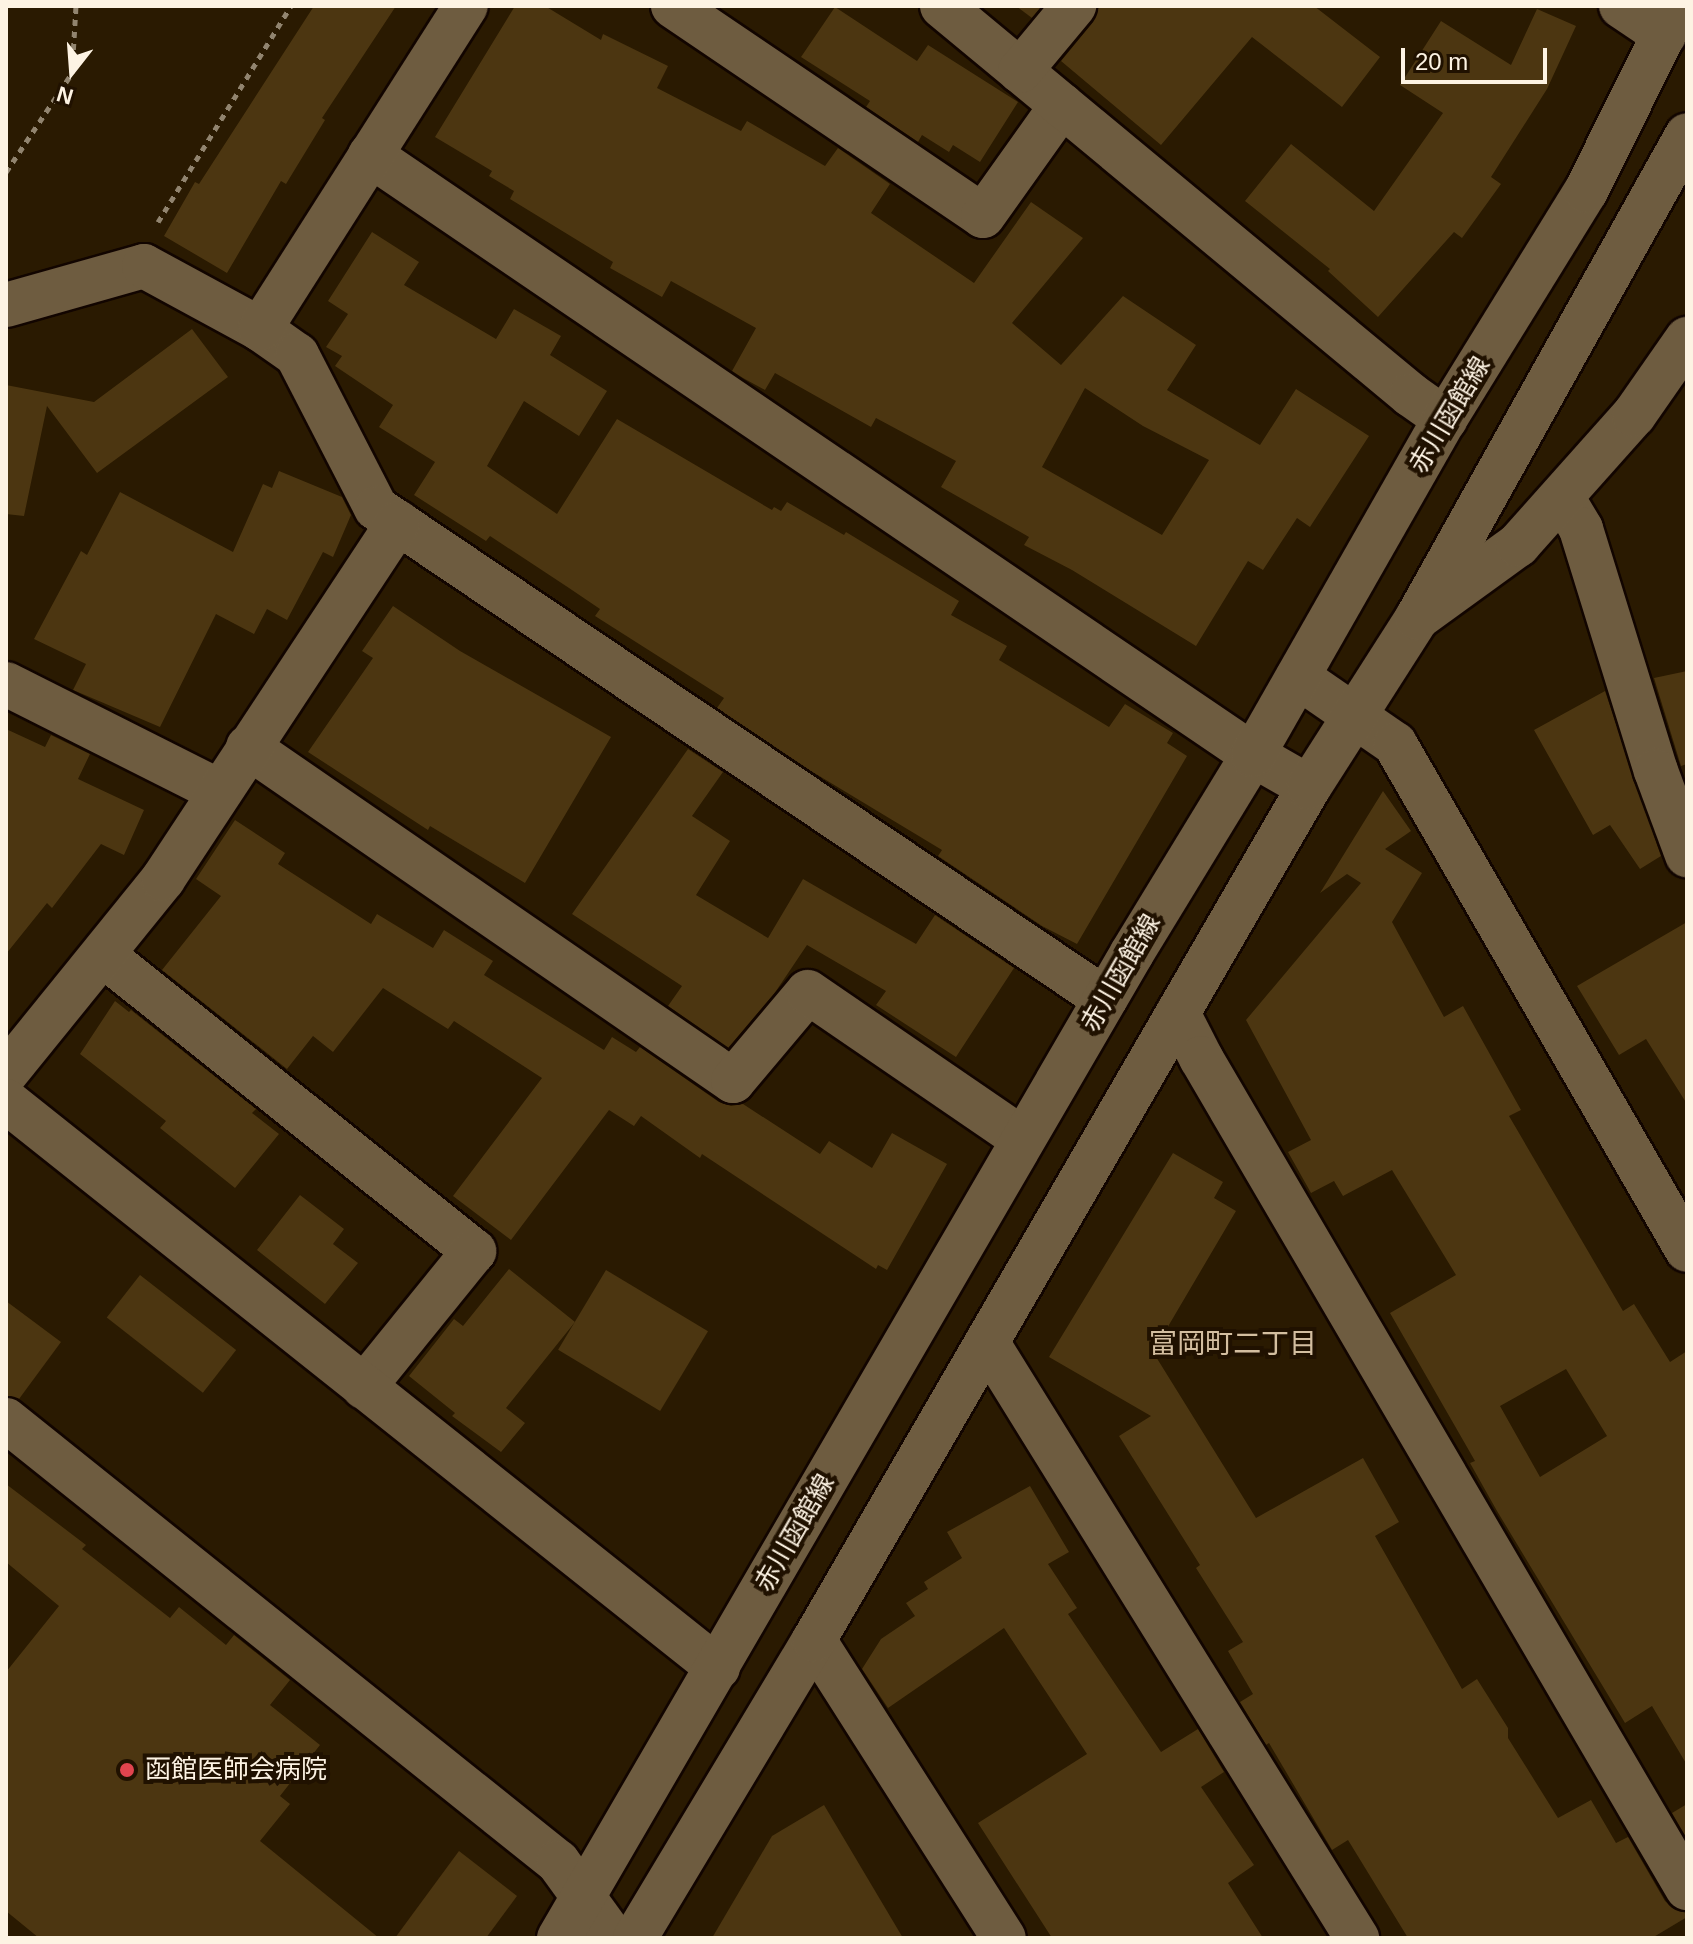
<!DOCTYPE html>
<meta charset="utf-8">
<style>
body{margin:0}
#map{position:relative;width:1693px;height:1944px;overflow:hidden;background:#2a1a01;font-family:Helvetica,"Noto Sans JP",sans-serif}
div>[style]{position:absolute}
.building>*{inset:0;background:#4c3611;transform-origin:0 0}
.path>*{height:5px;margin-top:-2.5px;transform-origin:0;background:repeating-linear-gradient(90deg,#91846f 0 6px,transparent 0 12px)}
.roads{filter:drop-shadow(2px 0 #120500) drop-shadow(-2px 0 #120500) drop-shadow(0 2px #120500) drop-shadow(0 -2px #120500)}
.minor>*{height:44px;margin:-22px;padding:0 22px;transform-origin:22px;border-radius:22px;background:#6e5c40}
.secondary>*{height:44px;margin:-22px;padding:0 22px;transform-origin:22px;border-radius:22px;background:#6e5c40}
.dots>*{width:22px;height:22px;translate:-50% -50%;box-sizing:border-box;border:4px solid #201100;border-radius:50%}
span{translate:-50% -50%;white-space:nowrap;text-align:center;line-height:1.15;-webkit-text-stroke:8px #201100;paint-order:stroke}
.street-label{font-size:26px;color:#fdf3e3}
.poi-label{font-size:26px;color:#fdf3e3}
.left{translate:0 -50%;text-align:left}
.neighbourhood-label{font-size:28px;color:#d3bea0}
.frame{position:absolute;inset:0;border:8px solid #fdf3e3;pointer-events:none}
.north{position:absolute;left:32px;top:32px;width:80px;height:80px;-webkit-text-stroke:6px #201100;paint-order:stroke;rotate:197deg;font-size:22px;font-weight:700;line-height:32px;text-align:center;color:#fdf3e3}
.north::after{content:'';display:block;margin:auto;width:28px;height:36px;background:#fdf3e3;clip-path:polygon(50% 0,100% 100%,50% 72%,0 100%)}
.scale{position:absolute;left:1401px;top:48px;width:146px;height:36px;box-sizing:border-box;border:4px solid #fdf3e3;border-top:0;padding-left:10px;font-size:24px;line-height:28px;white-space:nowrap;color:#fdf3e3;-webkit-text-stroke:6px #201100;paint-order:stroke}
</style>
<div id="map">
<div class="building">
<div style="clip-path:polygon(314px 6px,396px 6px,322px 118px,325px 120px,286px 184px,281px 181px,227px 273px,164px 236px,195px 182px,199px 184px)"></div>
<div style="clip-path:polygon(evenodd,515px 6px,545px 6px,601px 40px,603px 34px,668px 66px,657px 88px,741px 131px,747px 121px,825px 166px,838px 148px,890px 184px,871px 213px,974px 283px,1031px 202px,1083px 238px,1012px 323px,1061px 365px,1123px 296px,1196px 345px,1167px 390px,1260px 445px,1296px 389px,1369px 436px,1310px 527px,1297px 518px,1263px 570px,1248px 561px,1196px 646px,1072px 570px,1024px 545px,1029px 537px,941px 487px,956px 461px,876px 418px,871px 427px,775px 373px,765px 390px,743px 378px,732px 371px,756px 328px,671px 281px,662px 297px,610px 268px,613px 262px,510px 199px,514px 191px,489px 176px,492px 171px,435px 137px,515px 6px,1085px 388px,1143px 426px,1209px 460px,1162px 535px,1042px 467px,1085px 388px)"></div>
<div style="clip-path:polygon(1016px 6px,1042px 6px,1032px 18px)"></div>
<div style="clip-path:polygon(1098px 6px,1314px 6px,1380px 57px,1342px 107px,1252px 37px,1161px 145px,1061px 61px,1093px 22px)"></div>
<div style="clip-path:polygon(835px 7px,917px 61px,928px 45px,1018px 102px,980px 162px,953px 145px,949px 152px,922px 135px,918px 142px,866px 107px,870px 101px,801px 57px)"></div>
<div style="clip-path:polygon(1537px 9px,1576px 26px,1547px 89px,1491px 177px,1501px 184px,1462px 238px,1454px 232px,1378px 317px,1328px 271px,1330px 269px,1245px 201px,1291px 144px,1374px 211px,1443px 113px,1400px 85px,1441px 21px,1511px 65px)"></div>
<div style="clip-path:polygon(372px 232px,419px 262px,404px 285px,496px 339px,514px 309px,561px 336px,550px 355px,607px 391px,579px 436px,524px 401px,487px 466px,557px 514px,617px 419px,772px 510px,774px 507px,781px 511px,787px 502px,844px 535px,846px 532px,959px 601px,951px 615px,1007px 646px,999px 660px,1109px 727px,1125px 704px,1173px 733px,1167px 743px,1187px 756px,1077px 944px,1042px 926px,938px 856px,942px 850px,811px 771px,717px 708px,724px 698px,595px 616px,600px 609px,569px 588px,490px 536px,486px 541px,414px 495px,435px 462px,379px 427px,393px 405px,335px 366px,342px 356px,326px 347px,348px 314px,328px 301px)"></div>
<div style="clip-path:polygon(192px 329px,228px 377px,97px 473px,47px 406px,24px 516px,6px 514px,6px 385px,94px 402px)"></div>
<div style="clip-path:polygon(279px 471px,342px 497px,351px 515px,333px 557px,323px 552px,287px 620px,267px 609px,254px 634px,216px 614px,160px 727px,73px 690px,86px 664px,34px 639px,81px 551px,87px 555px,120px 492px,233px 552px,263px 484px,272px 488px)"></div>
<div style="clip-path:polygon(393px 606px,460px 651px,611px 737px,525px 883px,430px 826px,428px 830px,308px 752px,373px 658px,362px 651px)"></div>
<div style="clip-path:polygon(1687px 671px,1687px 764px,1681px 766px,1654px 678px)"></div>
<div style="clip-path:polygon(1605px 691px,1661px 856px,1640px 869px,1610px 825px,1593px 835px,1534px 730px)"></div>
<div style="clip-path:polygon(6px 729px,45px 747px,51px 735px,90px 754px,78px 779px,144px 810px,124px 855px,101px 844px,52px 908px,47px 903px,6px 954px)"></div>
<div style="clip-path:polygon(688px 749px,723px 772px,692px 816px,730px 841px,696px 895px,768px 938px,803px 879px,916px 944px,935px 915px,1014px 968px,956px 1057px,876px 1005px,886px 991px,807px 945px,774px 994px,728px 1048px,668px 1006px,682px 986px,572px 914px)"></div>
<div style="clip-path:polygon(evenodd,1383px 791px,1411px 831px,1385px 849px,1422px 873px,1392px 922px,1444px 1017px,1463px 1006px,1521px 1110px,1509px 1116px,1623px 1311px,1634px 1304px,1670px 1362px,1687px 1351px,1687px 1765px,1652px 1706px,1625px 1723px,1497px 1511px,1470px 1463px,1475px 1461px,1390px 1313px,1456px 1275px,1392px 1170px,1343px 1196px,1334px 1181px,1311px 1193px,1288px 1152px,1311px 1140px,1246px 1020px,1361px 883px,1347px 874px,1320px 893px,1383px 791px,1566px 1369px,1607px 1436px,1540px 1477px,1500px 1406px,1566px 1369px)"></div>
<div style="clip-path:polygon(235px 820px,285px 853px,278px 864px,371px 924px,377px 914px,433px 948px,444px 930px,493px 961px,484px 975px,604px 1050px,612px 1037px,636px 1052px,640px 1047px,719px 1102px,731px 1106px,743px 1104px,820px 1154px,829px 1141px,872px 1168px,892px 1133px,947px 1164px,887px 1270px,878px 1265px,876px 1269px,702px 1154px,700px 1158px,641px 1116px,634px 1126px,609px 1110px,511px 1240px,453px 1196px,542px 1078px,454px 1021px,448px 1029px,383px 988px,333px 1052px,313px 1036px,287px 1069px,162px 970px,221px 896px,196px 879px)"></div>
<div style="clip-path:polygon(1687px 922px,1687px 1104px,1646px 1039px,1619px 1055px,1577px 986px)"></div>
<div style="clip-path:polygon(115px 1001px,129px 1012px,131px 1010px,256px 1109px,252px 1113px,279px 1134px,235px 1188px,160px 1128px,166px 1121px,80px 1054px)"></div>
<div style="clip-path:polygon(1173px 1153px,1223px 1182px,1214px 1198px,1236px 1211px,1153px 1352px,1256px 1518px,1363px 1458px,1399px 1522px,1375px 1536px,1462px 1689px,1477px 1679px,1508px 1728px,1508px 1738px,1558px 1818px,1591px 1800px,1616px 1843px,1628px 1837px,1665px 1901px,1674px 1909px,1687px 1913px,1687px 1917px,1652px 1938px,1408px 1938px,1348px 1840px,1332px 1850px,1269px 1743px,1266px 1745px,1240px 1702px,1253px 1694px,1228px 1651px,1243px 1642px,1196px 1568px,1200px 1565px,1119px 1436px,1151px 1416px,1049px 1357px)"></div>
<div style="clip-path:polygon(300px 1195px,344px 1229px,333px 1244px,358px 1263px,325px 1304px,257px 1250px)"></div>
<div style="clip-path:polygon(509px 1269px,575px 1322px,506px 1408px,525px 1423px,501px 1452px,452px 1416px,455px 1413px,409px 1376px,454px 1319px,463px 1326px)"></div>
<div style="left:606px;top:1270px;width:119px;height:93px;rotate:31deg"></div>
<div style="left:140px;top:1275px;width:122px;height:54px;rotate:38deg"></div>
<div style="clip-path:polygon(6px 1301px,61px 1342px,19px 1399px,6px 1396px)"></div>
<div style="clip-path:polygon(6px 1484px,86px 1545px,82px 1549px,170px 1618px,179px 1607px,226px 1645px,234px 1635px,290px 1680px,270px 1705px,320px 1745px,280px 1796px,290px 1804px,260px 1841px,379px 1938px,39px 1938px,6px 1911px,6px 1672px,59px 1606px,6px 1562px)"></div>
<div style="clip-path:polygon(1030px 1486px,1069px 1552px,1048px 1564px,1077px 1608px,1068px 1614px,1161px 1752px,1198px 1729px,1224px 1772px,1201px 1787px,1254px 1865px,1228px 1883px,1263px 1938px,1052px 1938px,978px 1823px,1087px 1754px,1004px 1628px,888px 1708px,862px 1669px,881px 1639px,915px 1616px,906px 1603px,928px 1589px,924px 1582px,962px 1558px,947px 1532px)"></div>
<div style="clip-path:polygon(1687px 1804px,1687px 1839px,1672px 1813px)"></div>
<div style="clip-path:polygon(824px 1805px,903px 1938px,712px 1938px,772px 1836px)"></div>
<div style="clip-path:polygon(459px 1851px,517px 1896px,486px 1938px,395px 1938px)"></div>
</div>
<div class="path">
<div style="left:6px;top:172px;width:119px;rotate:-56.3deg"></div>
<div style="left:72px;top:73px;width:67px;rotate:-86.6deg"></div>
<div style="left:158px;top:222px;width:254px;rotate:-58.4deg"></div>
</div>
<div class="roads">
<div class="minor">
<div style="left:673px;top:6px;width:374px;rotate:34.1deg"></div>
<div style="left:983px;top:216px;width:136px;rotate:-54.6deg"></div>
<div style="left:942px;top:6px;width:609px;rotate:39.67deg"></div>
<div style="left:1411px;top:395px;width:42px;rotate:35.2deg"></div>
<div style="left:1621px;top:6px;width:52px;rotate:34deg"></div>
<div style="left:1020px;top:71px;width:85px;rotate:-50.3deg"></div>
<div style="left:370px;top:155px;width:1068px;rotate:34.2deg"></div>
<div style="left:1253px;top:755px;width:64px;rotate:29.7deg"></div>
<div style="left:6px;top:305px;width:143px;rotate:-15.8deg"></div>
<div style="left:144px;top:266px;width:132px;rotate:28.5deg"></div>
<div style="left:260px;top:329px;width:45px;rotate:35.1deg"></div>
<div style="left:297px;top:355px;width:172px;rotate:62.7deg"></div>
<div style="left:376px;top:508px;width:879px;rotate:33.96deg"></div>
<div style="left:260px;top:329px;width:383px;rotate:-57.5deg"></div>
<div style="left:1562px;top:497px;width:37px;rotate:59deg"></div>
<div style="left:1581px;top:529px;width:253px;rotate:72.8deg"></div>
<div style="left:1656px;top:771px;width:90px;rotate:69.7deg"></div>
<div style="left:1417px;top:618px;width:125px;rotate:-35.9deg"></div>
<div style="left:1518px;top:545px;width:174px;rotate:-48.3deg"></div>
<div style="left:1634px;top:415px;width:93px;rotate:-55.1deg"></div>
<div style="left:1298px;top:677px;width:118px;rotate:34.6deg"></div>
<div style="left:1395px;top:744px;width:584px;rotate:60.01deg"></div>
<div style="left:6px;top:684px;width:238px;rotate:26.7deg"></div>
<div style="left:248px;top:747px;width:589px;rotate:34.55deg"></div>
<div style="left:733px;top:1081px;width:116px;rotate:-49.9deg"></div>
<div style="left:808px;top:992px;width:260px;rotate:34.4deg"></div>
<div style="left:103px;top:955px;width:475px;rotate:38.6deg"></div>
<div style="left:474px;top:1251px;width:175px;rotate:129deg"></div>
<div style="left:1178px;top:1013px;width:51px;rotate:62.9deg"></div>
<div style="left:1201px;top:1058px;width:962px;rotate:59.65deg"></div>
<div style="left:6px;top:1073px;width:250px;rotate:-51deg"></div>
<div style="left:163px;top:879px;width:427px;rotate:-56.6deg"></div>
<div style="left:6px;top:1101px;width:910px;rotate:38.53deg"></div>
<div style="left:987px;top:1342px;width:702px;rotate:58.17deg"></div>
<div style="left:6px;top:1420px;width:707px;rotate:38.69deg"></div>
<div style="left:558px;top:1862px;width:94px;rotate:54.1deg"></div>
<div style="left:814px;top:1640px;width:353px;rotate:57.5deg"></div>
</div>
<div class="secondary">
<div style="left:559px;top:1938px;width:1140px;rotate:-59.81deg"></div>
<div style="left:1132px;top:953px;width:232px;rotate:-58.6deg"></div>
<div style="left:1253px;top:755px;width:387px;rotate:-60.3deg"></div>
<div style="left:1445px;top:419px;width:268px;rotate:-58.3deg"></div>
<div style="left:1586px;top:191px;width:207px;rotate:-63.6deg"></div>
<div style="left:635px;top:1938px;width:348px;rotate:-59deg"></div>
<div style="left:814px;top:1640px;width:986px;rotate:-59.87deg"></div>
<div style="left:1309px;top:787px;width:201px;rotate:-57.4deg"></div>
<div style="left:1417px;top:618px;width:553px;rotate:-60.79deg"></div>
</div>
</div>
<div class="dots">
<div style="left:127px;top:1770px;background:#e0444e"></div>
</div>
<div class="street-label">
<span style="left:1450px;top:415px;rotate:-59deg">赤川函館線</span>
<span style="left:1121px;top:973px;rotate:-60deg">赤川函館線</span>
<span style="left:795px;top:1533px;rotate:-60deg">赤川函館線</span>
</div>
<div class="poi-label">
<span class="left" style="left:145px;top:1770px">函館医師会病院</span>
</div>
<div class="neighbourhood-label">
<span style="left:1233px;top:1344px">富岡町二丁目</span>
</div>
<div class="frame"></div>
<div class="north">N</div>
<div class="scale">20 m</div>
</div>
